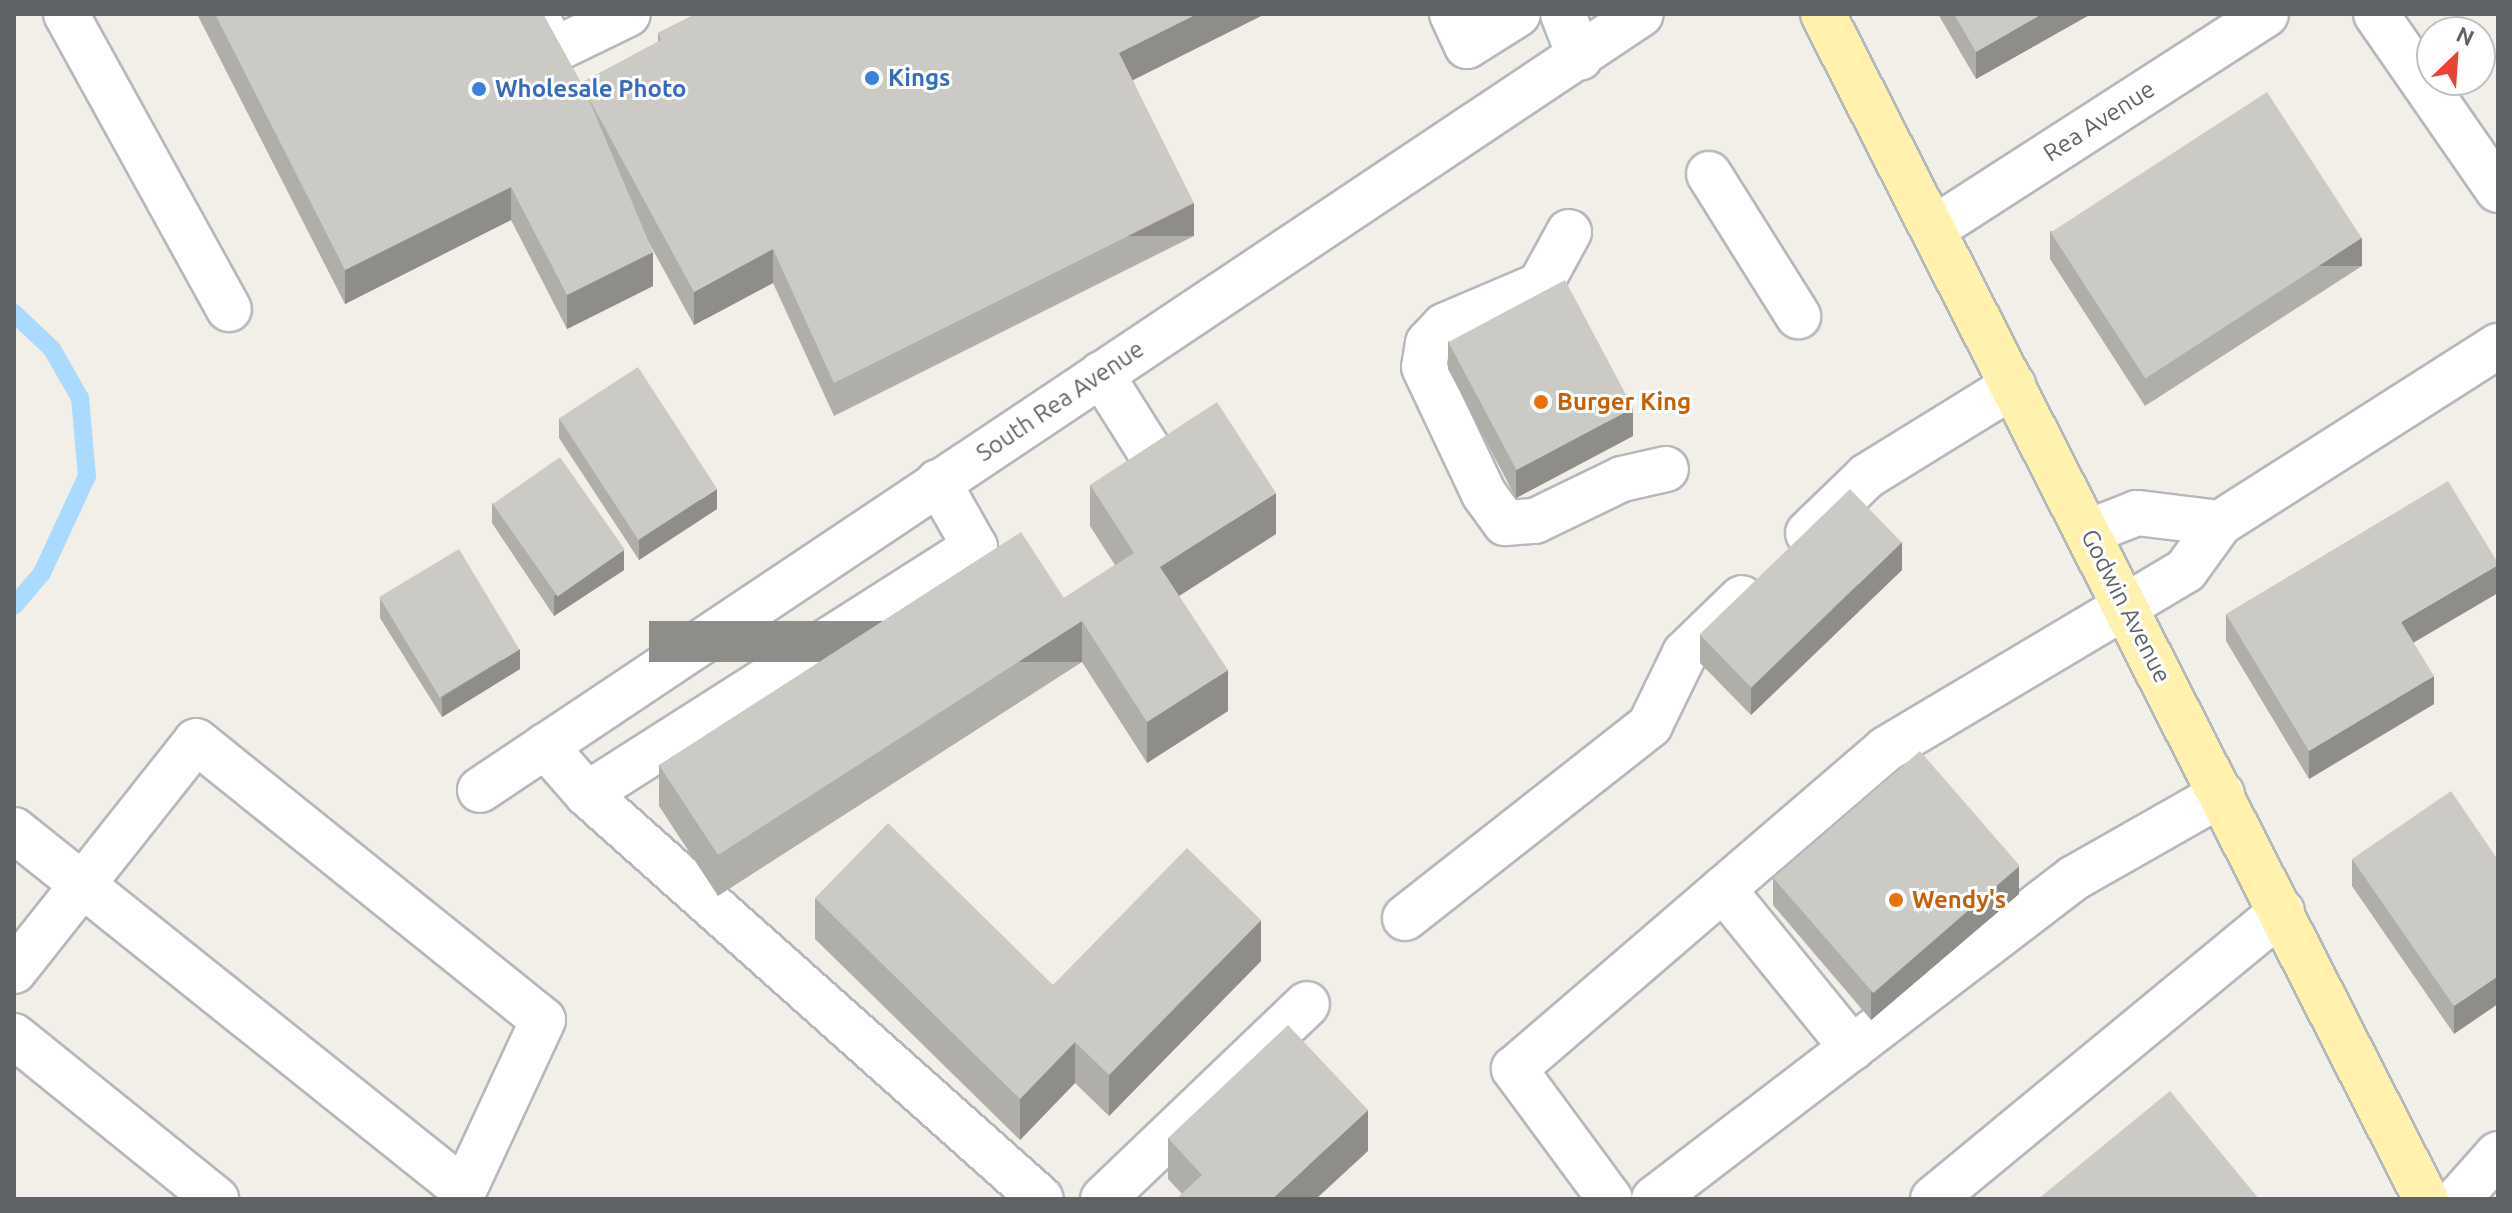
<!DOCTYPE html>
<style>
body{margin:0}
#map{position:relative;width:2512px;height:1213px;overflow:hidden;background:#f1efe8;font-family:Ubuntu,sans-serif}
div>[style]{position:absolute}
.stream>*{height:18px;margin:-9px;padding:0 9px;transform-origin:9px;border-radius:9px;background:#aadaff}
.roads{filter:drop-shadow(2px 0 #b5b8bc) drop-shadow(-2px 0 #b5b8bc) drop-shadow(0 2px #b5b8bc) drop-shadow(0 -2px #b5b8bc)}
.minor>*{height:44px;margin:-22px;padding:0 22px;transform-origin:22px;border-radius:22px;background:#fff}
.major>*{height:44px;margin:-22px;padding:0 22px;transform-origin:22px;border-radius:22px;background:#fff2af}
.wall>*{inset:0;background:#afaea9}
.shaded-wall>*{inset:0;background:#8f8d8a;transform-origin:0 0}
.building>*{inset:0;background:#cccac5;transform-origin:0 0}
.dots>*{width:22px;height:22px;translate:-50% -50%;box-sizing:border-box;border:4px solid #fff;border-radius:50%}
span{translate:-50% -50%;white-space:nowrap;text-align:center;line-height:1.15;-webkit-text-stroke:6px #fff;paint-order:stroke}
.shop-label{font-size:24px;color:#366cbe;font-weight:700}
.left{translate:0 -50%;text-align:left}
.street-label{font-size:24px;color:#5f6368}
.food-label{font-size:24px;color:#c56008;font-weight:700}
.frame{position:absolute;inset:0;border:16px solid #5f6368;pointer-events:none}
.north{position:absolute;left:2416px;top:16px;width:80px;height:80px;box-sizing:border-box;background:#fff;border:2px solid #bfc1c3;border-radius:50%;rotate:25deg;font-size:22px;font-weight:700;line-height:32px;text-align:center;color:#5f6368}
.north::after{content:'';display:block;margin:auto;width:28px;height:36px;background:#ea4335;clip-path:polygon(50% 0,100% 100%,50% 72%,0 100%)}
</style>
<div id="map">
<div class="stream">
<div style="left:14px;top:313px;width:52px;rotate:43.5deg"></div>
<div style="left:52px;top:349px;width:56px;rotate:60.3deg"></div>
<div style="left:80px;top:398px;width:78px;rotate:84.9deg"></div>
<div style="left:87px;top:476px;width:107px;rotate:114.9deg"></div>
<div style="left:42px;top:573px;width:43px;rotate:130.3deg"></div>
</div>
<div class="roads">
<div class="minor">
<div style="left:66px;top:14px;width:337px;rotate:61.1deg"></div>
<div style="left:535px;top:14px;width:41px;rotate:62.2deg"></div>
<div style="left:554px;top:50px;width:82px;rotate:-25.9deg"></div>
<div style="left:1452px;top:14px;width:35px;rotate:65deg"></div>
<div style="left:1467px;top:46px;width:60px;rotate:-32.1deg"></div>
<div style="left:1563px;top:14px;width:47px;rotate:68.9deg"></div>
<div style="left:2376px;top:14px;width:214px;rotate:55.3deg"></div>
<div style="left:1709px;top:174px;width:168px;rotate:57.9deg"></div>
<div style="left:1933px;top:229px;width:396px;rotate:-32.8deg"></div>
<div style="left:1569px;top:232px;width:60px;rotate:118.7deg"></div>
<div style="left:1540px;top:285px;width:104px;rotate:156.9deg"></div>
<div style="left:1444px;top:326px;width:23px;rotate:133deg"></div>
<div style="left:1428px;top:343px;width:24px;rotate:99deg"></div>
<div style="left:1424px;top:367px;width:140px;rotate:64.7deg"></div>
<div style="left:1484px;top:494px;width:36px;rotate:54deg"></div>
<div style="left:1505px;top:523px;width:30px;rotate:-4deg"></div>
<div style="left:1535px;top:521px;width:97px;rotate:-25.8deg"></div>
<div style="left:1622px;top:479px;width:45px;rotate:-12.8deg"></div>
<div style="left:1101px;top:374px;width:105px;rotate:57.8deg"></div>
<div style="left:2220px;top:523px;width:330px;rotate:-32.5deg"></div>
<div style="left:1808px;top:533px;width:82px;rotate:-44deg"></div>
<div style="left:1867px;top:476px;width:172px;rotate:-31.7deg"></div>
<div style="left:545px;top:746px;width:64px;rotate:48.8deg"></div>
<div style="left:587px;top:794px;width:608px;rotate:41.74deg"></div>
<div style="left:480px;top:790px;width:1396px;rotate:-33.76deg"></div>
<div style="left:587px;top:794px;width:460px;rotate:-32.5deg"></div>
<div style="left:975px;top:547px;width:75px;rotate:-119.6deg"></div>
<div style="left:14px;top:830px;width:576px;rotate:38.66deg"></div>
<div style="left:1723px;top:889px;width:205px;rotate:50.9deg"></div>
<div style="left:1405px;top:918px;width:312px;rotate:-38.2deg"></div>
<div style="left:1650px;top:725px;width:80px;rotate:-64.1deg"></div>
<div style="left:1685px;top:653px;width:79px;rotate:-44deg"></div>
<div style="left:14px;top:971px;width:293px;rotate:-51.6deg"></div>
<div style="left:196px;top:741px;width:445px;rotate:38.8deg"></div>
<div style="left:543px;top:1020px;width:197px;rotate:114.9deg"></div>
<div style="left:14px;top:1036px;width:260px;rotate:38.9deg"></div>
<div style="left:1103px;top:1199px;width:282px;rotate:-43.7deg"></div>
<div style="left:1610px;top:1199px;width:162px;rotate:-126.4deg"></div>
<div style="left:1514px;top:1069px;width:491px;rotate:-40.7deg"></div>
<div style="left:1886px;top:749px;width:349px;rotate:-30.8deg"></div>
<div style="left:2186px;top:570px;width:58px;rotate:-54.1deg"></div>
<div style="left:2220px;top:523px;width:84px;rotate:-173.1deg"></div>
<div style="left:2137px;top:513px;width:53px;rotate:158.8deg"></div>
<div style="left:1654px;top:1199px;width:529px;rotate:-37.39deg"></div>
<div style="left:2074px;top:878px;width:170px;rotate:-29.6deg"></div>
<div style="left:1933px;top:1199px;width:452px;rotate:-39.5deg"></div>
<div style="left:2458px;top:1199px;width:60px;rotate:-48.4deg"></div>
</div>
<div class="major">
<div style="left:1823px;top:14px;width:1330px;rotate:63.03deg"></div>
</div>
</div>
<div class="wall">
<div style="clip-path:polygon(197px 14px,543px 14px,581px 83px,658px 42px,658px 33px,696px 14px,1265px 14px,1133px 80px,1194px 236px,834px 416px,773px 283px,694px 325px,648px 241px,653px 286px,567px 329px,511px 220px,345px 304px)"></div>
<div style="clip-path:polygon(1938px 14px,2091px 14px,1976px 79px)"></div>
<div style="clip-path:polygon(2050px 231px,2362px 266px,2145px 406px,2050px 259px)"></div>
<div style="clip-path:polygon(1448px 341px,1633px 436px,1516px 498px,1448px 369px)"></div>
<div style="clip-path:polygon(559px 418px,717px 509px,639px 560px,559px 438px)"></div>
<div style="clip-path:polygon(1090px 485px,1276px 534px,1179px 596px,1228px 711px,1147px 763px,1082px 662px,718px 896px,659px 806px,659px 765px,1064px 598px,1115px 565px,1090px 526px)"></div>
<div style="clip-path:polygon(492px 503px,624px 570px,554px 616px,492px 523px)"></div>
<div style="clip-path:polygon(1902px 570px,1751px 715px,1700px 663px,1700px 635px)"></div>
<div style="clip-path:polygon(380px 598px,520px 669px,442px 717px,380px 618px)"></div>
<div style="clip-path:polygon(2226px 614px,2414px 643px,2434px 704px,2309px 779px,2226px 641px)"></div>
<div style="clip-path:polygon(2352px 859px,2498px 860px,2454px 1034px,2352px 886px)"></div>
<div style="clip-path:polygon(1773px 878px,2019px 894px,1871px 1020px,1773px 905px)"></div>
<div style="clip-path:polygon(815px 898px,1053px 985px,1261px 961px,1109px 1116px,1075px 1083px,1020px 1140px,815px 939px)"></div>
<div style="clip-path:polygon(1168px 1138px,1368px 1151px,1182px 1194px,1168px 1179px)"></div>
</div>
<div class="shaded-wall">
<div style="clip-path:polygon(1197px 14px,1265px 14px,1119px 87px,1119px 53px)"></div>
<div style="clip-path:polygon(2042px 14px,2091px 14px,1976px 79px,1976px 52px)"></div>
<div style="clip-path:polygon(511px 187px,511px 220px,345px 304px,345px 270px)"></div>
<div style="left:1194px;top:203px;width:33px;height:402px;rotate:90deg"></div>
<div style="left:2362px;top:238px;width:28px;height:258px;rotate:90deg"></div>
<div style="clip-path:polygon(773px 249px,773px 283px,694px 325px,694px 292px)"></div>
<div style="clip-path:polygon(653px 252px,653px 286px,567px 329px,567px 295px)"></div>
<div style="clip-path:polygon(1633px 408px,1633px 436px,1516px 498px,1516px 470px)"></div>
<div style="clip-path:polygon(717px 489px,717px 509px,639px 560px,639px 540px)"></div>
<div style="clip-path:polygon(1276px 493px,1276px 534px,1160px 608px,1160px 567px)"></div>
<div style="clip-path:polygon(1902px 542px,1902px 570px,1751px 715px,1751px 688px)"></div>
<div style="clip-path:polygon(624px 550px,624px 570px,554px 616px,554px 596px)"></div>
<div style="clip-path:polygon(2498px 565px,2498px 593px,2401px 650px,2401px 622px)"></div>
<div style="left:1082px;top:621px;width:41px;height:433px;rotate:90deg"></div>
<div style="clip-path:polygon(520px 649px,520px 669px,442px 717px,442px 697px)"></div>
<div style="clip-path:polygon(1228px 670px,1228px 711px,1147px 763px,1147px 722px)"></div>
<div style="clip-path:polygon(2434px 676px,2434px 704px,2309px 779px,2309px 751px)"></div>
<div style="clip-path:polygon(2019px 866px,2019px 894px,1871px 1020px,1871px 992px)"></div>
<div style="clip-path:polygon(1261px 920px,1261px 961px,1109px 1116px,1109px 1075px)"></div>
<div style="clip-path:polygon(2498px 976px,2498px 1004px,2454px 1034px,2454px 1006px)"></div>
<div style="clip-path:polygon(1075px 1042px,1075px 1083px,1020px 1140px,1020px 1099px)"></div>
<div style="clip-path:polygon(1368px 1110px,1368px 1151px,1316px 1199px,1272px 1199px)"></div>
</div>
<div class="building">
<div style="clip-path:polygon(215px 14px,543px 14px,581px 83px,661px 40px,658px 33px,696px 14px,1197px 14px,1119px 53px,1194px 203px,834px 383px,773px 249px,694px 292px,587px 95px,653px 252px,567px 295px,511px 187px,345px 270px)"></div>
<div style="clip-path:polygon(1954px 14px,2042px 14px,1976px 52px)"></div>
<div style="left:2267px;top:92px;width:174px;height:258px;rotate:57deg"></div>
<div style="left:1565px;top:280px;width:145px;height:132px;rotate:62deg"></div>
<div style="left:638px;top:367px;width:145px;height:94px;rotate:57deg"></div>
<div style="clip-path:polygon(1217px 402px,1276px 493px,1160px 567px,1228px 670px,1147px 722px,1082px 621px,718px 855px,659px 765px,1021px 532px,1064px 598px,1134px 553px,1090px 485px)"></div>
<div style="left:560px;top:457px;width:113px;height:82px;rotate:55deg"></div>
<div style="clip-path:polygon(2448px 481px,2498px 563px,2498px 565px,2401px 622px,2434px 676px,2309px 751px,2226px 614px)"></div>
<div style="left:1850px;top:489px;width:74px;height:209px;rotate:46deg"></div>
<div style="left:459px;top:549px;width:117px;height:93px;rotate:59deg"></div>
<div style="left:1920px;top:751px;width:152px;height:194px;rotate:49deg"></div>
<div style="clip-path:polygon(2451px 791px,2498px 860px,2498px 976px,2454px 1006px,2352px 859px)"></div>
<div style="clip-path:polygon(888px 823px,1053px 985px,1187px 848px,1261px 920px,1109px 1075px,1075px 1042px,1020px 1099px,815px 898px)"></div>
<div style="clip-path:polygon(1288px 1025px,1368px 1110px,1272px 1199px,1176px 1199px,1202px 1175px,1168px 1138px)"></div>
<div style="clip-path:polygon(2170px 1091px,2259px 1199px,2038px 1199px)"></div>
</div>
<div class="dots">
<div style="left:872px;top:78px;background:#3f7fe0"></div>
<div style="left:479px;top:89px;background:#3f7fe0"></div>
<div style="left:1541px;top:402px;background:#e8710a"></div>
<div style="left:1896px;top:900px;background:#e8710a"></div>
</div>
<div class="shop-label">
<span class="left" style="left:888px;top:78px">Kings</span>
<span class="left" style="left:495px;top:89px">Wholesale Photo</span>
</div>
<div class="street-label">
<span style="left:2099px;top:121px;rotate:-33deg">Rea Avenue</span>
<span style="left:1060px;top:401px;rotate:-34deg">South Rea Avenue</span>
<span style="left:2126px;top:606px;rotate:63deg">Godwin Avenue</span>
</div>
<div class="food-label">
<span class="left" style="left:1557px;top:402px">Burger King</span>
<span class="left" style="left:1912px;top:900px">Wendy's</span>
</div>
<div class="frame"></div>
<div class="north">N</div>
</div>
